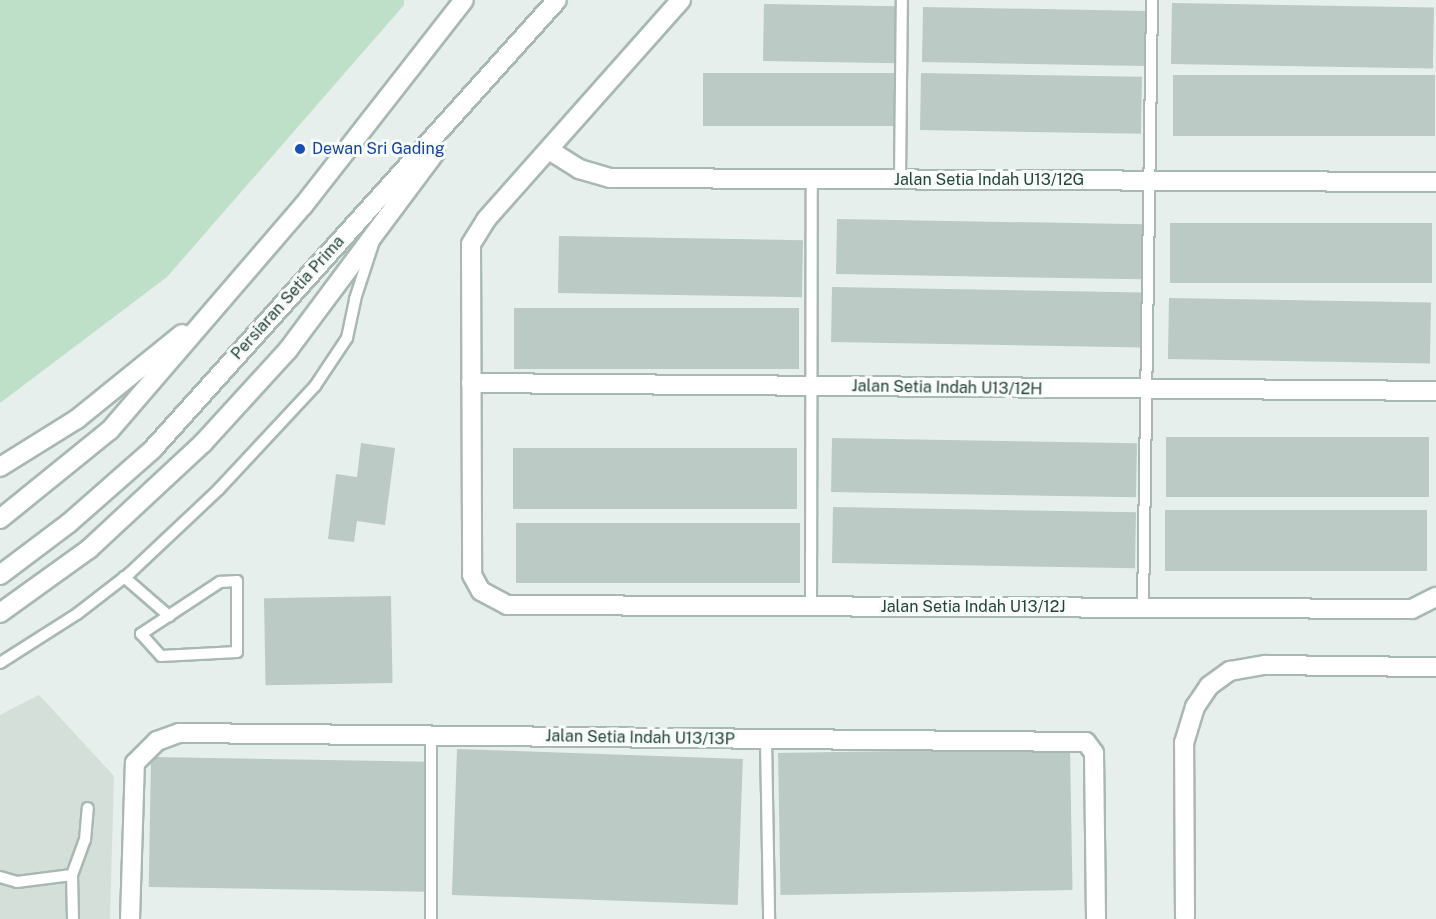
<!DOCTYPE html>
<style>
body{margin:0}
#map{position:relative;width:1436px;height:919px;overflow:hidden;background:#e6efeb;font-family:"Public Sans",sans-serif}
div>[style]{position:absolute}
.built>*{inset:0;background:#d4dfda}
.green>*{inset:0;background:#bfe0c8}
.building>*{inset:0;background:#bbcac4;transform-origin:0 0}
.roads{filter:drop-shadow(2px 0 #a8b8b2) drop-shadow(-2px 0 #a8b8b2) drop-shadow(0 2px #a8b8b2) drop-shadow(0 -2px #a8b8b2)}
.service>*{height:10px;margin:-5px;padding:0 5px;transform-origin:5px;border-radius:5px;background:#fff}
.minor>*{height:18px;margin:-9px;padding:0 9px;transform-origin:9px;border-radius:9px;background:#fff}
.tertiary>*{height:18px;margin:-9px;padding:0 9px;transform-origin:9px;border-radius:9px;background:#fff}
.dots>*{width:16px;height:16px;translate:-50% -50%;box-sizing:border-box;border:3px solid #f7fbf9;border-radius:50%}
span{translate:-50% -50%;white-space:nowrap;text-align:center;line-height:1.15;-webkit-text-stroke:6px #f7fbf9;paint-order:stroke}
.transit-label{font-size:16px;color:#164399}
.left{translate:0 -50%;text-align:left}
.street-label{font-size:16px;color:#24423a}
</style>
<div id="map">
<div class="built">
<div style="clip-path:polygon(39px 695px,114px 776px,110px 919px,0 919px,0 715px)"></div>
</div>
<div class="green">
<div style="clip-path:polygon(0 0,404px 0,404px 5px,167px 277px,0 403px)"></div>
</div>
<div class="building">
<div style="left:1172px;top:3px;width:262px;height:61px;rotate:1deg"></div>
<div style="left:764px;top:4px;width:135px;height:57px;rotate:1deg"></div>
<div style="left:923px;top:7px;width:223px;height:55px;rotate:1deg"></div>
<div style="left:703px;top:73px;width:192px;height:53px"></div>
<div style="left:921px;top:73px;width:221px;height:57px;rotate:1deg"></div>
<div style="left:1173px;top:75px;width:262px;height:61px"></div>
<div style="left:837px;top:219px;width:306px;height:55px;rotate:1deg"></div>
<div style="left:1170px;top:223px;width:262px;height:60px"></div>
<div style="left:559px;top:236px;width:244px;height:57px;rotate:1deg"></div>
<div style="left:832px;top:287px;width:311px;height:55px;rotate:1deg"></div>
<div style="left:1169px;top:298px;width:262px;height:61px;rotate:1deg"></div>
<div style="left:799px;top:308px;width:61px;height:285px;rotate:90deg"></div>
<div style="left:1166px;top:437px;width:263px;height:60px"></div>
<div style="left:832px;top:438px;width:305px;height:54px;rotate:1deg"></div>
<div style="clip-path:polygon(361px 443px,395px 448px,385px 525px,357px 521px,354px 542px,328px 539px,336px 474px,357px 477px)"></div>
<div style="left:513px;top:448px;width:284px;height:61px"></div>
<div style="left:833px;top:507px;width:303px;height:56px;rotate:1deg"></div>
<div style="left:1165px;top:510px;width:262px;height:61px"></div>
<div style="left:516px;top:523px;width:284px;height:60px"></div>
<div style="left:391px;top:596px;width:87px;height:127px;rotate:89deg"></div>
<div style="left:1070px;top:748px;width:142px;height:292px;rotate:89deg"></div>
<div style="left:457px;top:749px;width:286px;height:146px;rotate:2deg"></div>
<div style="left:151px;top:757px;width:277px;height:130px;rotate:1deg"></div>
</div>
<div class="roads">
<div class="service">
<div style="left:900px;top:179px;width:179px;rotate:-89.4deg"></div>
<div style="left:124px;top:577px;width:60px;rotate:40.9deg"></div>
<div style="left:237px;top:581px;width:71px;rotate:90deg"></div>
<div style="left:237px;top:652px;width:76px;rotate:177deg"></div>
<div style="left:161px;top:656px;width:30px;rotate:-132deg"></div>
<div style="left:141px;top:634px;width:95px;rotate:-33.4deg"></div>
<div style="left:220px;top:582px;width:17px;rotate:-3deg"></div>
<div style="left:811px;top:606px;width:427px;rotate:-89.9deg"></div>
<div style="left:1143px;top:608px;width:608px;rotate:-89.15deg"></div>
<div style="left:0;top:663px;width:91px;rotate:-32.5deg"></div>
<div style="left:77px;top:614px;width:67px;rotate:-37.7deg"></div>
<div style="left:130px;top:573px;width:122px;rotate:-43.3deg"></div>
<div style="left:219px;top:489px;width:141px;rotate:-47deg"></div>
<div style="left:315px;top:386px;width:58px;rotate:-56.3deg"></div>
<div style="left:347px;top:338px;width:40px;rotate:-78deg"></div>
<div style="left:355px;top:299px;width:58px;rotate:-71.9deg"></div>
<div style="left:766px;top:739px;width:180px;rotate:89deg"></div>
<div style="left:0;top:877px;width:18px;rotate:16deg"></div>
<div style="left:17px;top:882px;width:55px;rotate:-7.3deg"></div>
<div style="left:73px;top:919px;width:44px;rotate:-91.3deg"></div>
<div style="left:72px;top:875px;width:37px;rotate:-70deg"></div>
<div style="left:85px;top:840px;width:32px;rotate:-85deg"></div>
<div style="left:431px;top:919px;width:184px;rotate:-90deg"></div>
</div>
<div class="minor">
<div style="left:681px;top:0;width:294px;rotate:131.6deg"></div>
<div style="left:486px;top:220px;width:28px;rotate:122deg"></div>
<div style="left:471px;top:244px;width:331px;rotate:89.8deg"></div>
<div style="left:472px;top:575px;width:18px;rotate:61deg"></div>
<div style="left:481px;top:591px;width:30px;rotate:28deg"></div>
<div style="left:507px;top:605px;width:905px;rotate:0.25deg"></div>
<div style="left:1412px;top:609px;width:27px;rotate:-27deg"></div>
<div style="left:549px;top:150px;width:36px;rotate:32deg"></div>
<div style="left:579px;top:169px;width:32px;rotate:16deg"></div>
<div style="left:610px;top:178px;width:826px;rotate:0.28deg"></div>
<div style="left:471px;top:383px;width:965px;rotate:0.47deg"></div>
<div style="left:1185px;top:917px;width:174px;rotate:-90.3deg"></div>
<div style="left:1184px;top:743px;width:38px;rotate:-73deg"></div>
<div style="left:1195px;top:707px;width:25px;rotate:-56deg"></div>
<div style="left:1209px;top:686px;width:26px;rotate:-36deg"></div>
<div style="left:1230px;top:671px;width:36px;rotate:-10deg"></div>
<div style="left:1265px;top:665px;width:171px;rotate:0.7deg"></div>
<div style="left:130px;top:919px;width:156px;rotate:-88.2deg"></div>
<div style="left:135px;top:763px;width:31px;rotate:-45deg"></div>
<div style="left:157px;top:741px;width:23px;rotate:-20deg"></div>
<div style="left:179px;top:733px;width:907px;rotate:0.57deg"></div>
<div style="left:1086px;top:742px;width:14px;rotate:54deg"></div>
<div style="left:1094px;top:753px;width:166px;rotate:89.3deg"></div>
</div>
<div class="tertiary">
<div style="left:0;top:467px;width:91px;rotate:-31.9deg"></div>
<div style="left:77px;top:419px;width:135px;rotate:-39deg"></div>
<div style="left:0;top:519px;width:141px;rotate:-39deg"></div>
<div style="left:110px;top:430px;width:296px;rotate:-49.3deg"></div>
<div style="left:303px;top:206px;width:261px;rotate:-52deg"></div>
<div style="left:0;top:575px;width:86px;rotate:-37deg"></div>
<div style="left:69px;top:523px;width:111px;rotate:-41.3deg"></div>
<div style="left:152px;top:450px;width:605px;rotate:-48.01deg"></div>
<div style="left:0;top:613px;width:110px;rotate:-35.7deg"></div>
<div style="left:89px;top:549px;width:156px;rotate:-42.9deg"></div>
<div style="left:203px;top:443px;width:126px;rotate:-47.6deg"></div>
<div style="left:288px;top:350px;width:246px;rotate:-53.3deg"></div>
</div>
</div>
<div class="dots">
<div style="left:300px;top:149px;background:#1a4fb4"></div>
</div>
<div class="transit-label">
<span class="left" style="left:312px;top:149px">Dewan Sri Gading</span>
</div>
<div class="street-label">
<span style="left:989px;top:180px">Jalan Setia Indah U13/12G</span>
<span style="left:288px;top:298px;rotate:-48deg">Persiaran Setia Prima</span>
<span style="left:947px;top:388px;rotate:1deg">Jalan Setia Indah U13/12H</span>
<span style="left:973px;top:607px">Jalan Setia Indah U13/12J</span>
<span style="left:640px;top:738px;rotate:1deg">Jalan Setia Indah U13/13P</span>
</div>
</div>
